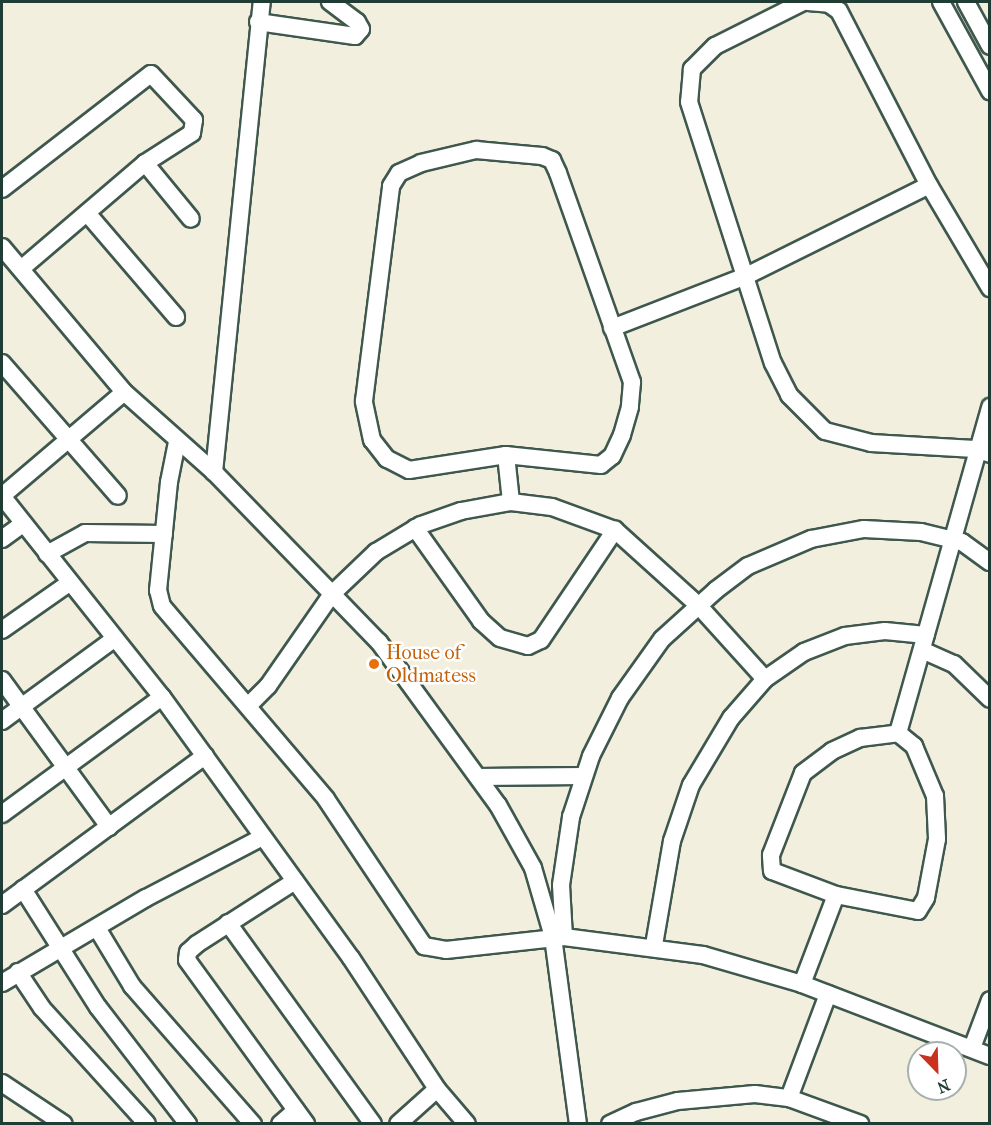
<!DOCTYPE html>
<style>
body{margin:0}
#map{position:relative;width:991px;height:1125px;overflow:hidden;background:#f3efde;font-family:"IM FELL French Canon",serif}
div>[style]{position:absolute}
.roads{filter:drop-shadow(2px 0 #3f584e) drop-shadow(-2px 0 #3f584e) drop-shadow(0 2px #3f584e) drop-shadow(0 -2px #3f584e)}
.minor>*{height:16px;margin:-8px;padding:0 8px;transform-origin:8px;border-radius:8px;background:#fff}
.dots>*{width:16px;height:16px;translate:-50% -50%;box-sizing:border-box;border:3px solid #fff;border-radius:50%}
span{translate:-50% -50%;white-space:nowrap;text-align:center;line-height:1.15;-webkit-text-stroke:5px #fff;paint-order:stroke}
.food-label{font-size:20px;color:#c56008}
.left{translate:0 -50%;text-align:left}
.frame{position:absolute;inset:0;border:3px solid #1f3d34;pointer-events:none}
.north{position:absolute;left:907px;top:1041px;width:60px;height:60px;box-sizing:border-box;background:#fff;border:2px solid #a5b1ae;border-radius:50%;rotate:157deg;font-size:16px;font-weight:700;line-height:24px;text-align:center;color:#1f3d34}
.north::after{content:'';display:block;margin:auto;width:21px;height:27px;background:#c8321e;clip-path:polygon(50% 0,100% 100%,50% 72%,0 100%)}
</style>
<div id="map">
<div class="roads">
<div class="minor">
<div style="left:803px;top:2px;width:98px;rotate:153.4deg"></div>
<div style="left:715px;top:46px;width:33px;rotate:135deg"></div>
<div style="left:692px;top:69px;width:33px;rotate:95deg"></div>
<div style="left:689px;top:102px;width:274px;rotate:72.2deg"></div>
<div style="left:773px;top:363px;width:36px;rotate:63deg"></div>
<div style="left:789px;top:395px;width:51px;rotate:45deg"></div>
<div style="left:825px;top:431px;width:48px;rotate:14.6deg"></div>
<div style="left:871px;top:443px;width:104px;rotate:3.3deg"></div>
<div style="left:975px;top:449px;width:16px;rotate:18deg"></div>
<div style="left:808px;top:2px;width:21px;rotate:5deg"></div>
<div style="left:829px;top:4px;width:12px;rotate:35deg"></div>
<div style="left:839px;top:11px;width:196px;rotate:62.7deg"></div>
<div style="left:929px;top:185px;width:120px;rotate:59.4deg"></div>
<div style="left:941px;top:2px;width:102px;rotate:61.2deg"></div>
<div style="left:966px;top:2px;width:50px;rotate:61.4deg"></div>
<div style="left:258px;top:22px;width:98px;rotate:8.2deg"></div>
<div style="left:355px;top:36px;width:9px;rotate:-49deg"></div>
<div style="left:361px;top:29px;width:8px;rotate:-120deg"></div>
<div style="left:357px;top:22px;width:34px;rotate:-143deg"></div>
<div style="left:476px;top:150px;width:66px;rotate:5.2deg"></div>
<div style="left:542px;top:156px;width:11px;rotate:22deg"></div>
<div style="left:552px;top:160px;width:14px;rotate:65deg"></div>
<div style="left:558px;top:173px;width:222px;rotate:70.5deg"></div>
<div style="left:632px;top:382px;width:25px;rotate:95deg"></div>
<div style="left:630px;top:407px;width:29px;rotate:106deg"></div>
<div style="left:622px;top:435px;width:23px;rotate:115deg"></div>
<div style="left:612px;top:456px;width:14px;rotate:141deg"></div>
<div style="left:601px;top:465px;width:96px;rotate:-174deg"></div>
<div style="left:506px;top:455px;width:98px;rotate:171.2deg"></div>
<div style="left:409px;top:470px;width:25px;rotate:-153deg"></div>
<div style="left:387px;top:459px;width:24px;rotate:-128deg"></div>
<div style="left:372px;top:440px;width:40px;rotate:-102deg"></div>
<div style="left:364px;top:401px;width:217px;rotate:-82.8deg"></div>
<div style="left:391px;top:186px;width:15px;rotate:-58deg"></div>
<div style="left:399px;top:173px;width:24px;rotate:-24deg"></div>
<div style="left:421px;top:163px;width:57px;rotate:-13.3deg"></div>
<div style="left:145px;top:163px;width:72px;rotate:50.6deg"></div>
<div style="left:2px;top:189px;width:188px;rotate:-37.7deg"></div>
<div style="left:151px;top:74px;width:63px;rotate:46.9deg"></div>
<div style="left:194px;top:120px;width:13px;rotate:99deg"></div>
<div style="left:192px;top:133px;width:56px;rotate:147.4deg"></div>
<div style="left:145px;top:163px;width:162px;rotate:139.5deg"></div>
<div style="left:87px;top:213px;width:137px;rotate:49.4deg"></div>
<div style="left:2px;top:247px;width:189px;rotate:49.9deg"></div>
<div style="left:124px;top:392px;width:120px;rotate:41.6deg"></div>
<div style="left:214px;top:472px;width:237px;rotate:45.9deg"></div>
<div style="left:379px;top:642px;width:202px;rotate:53.9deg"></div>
<div style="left:498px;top:805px;width:72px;rotate:60.9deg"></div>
<div style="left:533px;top:868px;width:72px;rotate:73.8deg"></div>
<div style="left:553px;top:937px;width:189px;rotate:82.4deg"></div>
<div style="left:612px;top:328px;width:144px;rotate:-21.2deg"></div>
<div style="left:746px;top:276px;width:204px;rotate:-26.4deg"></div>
<div style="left:2px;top:363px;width:176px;rotate:48.9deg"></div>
<div style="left:177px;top:442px;width:41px;rotate:101.3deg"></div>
<div style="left:169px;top:482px;width:109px;rotate:95.8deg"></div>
<div style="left:158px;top:590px;width:16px;rotate:76deg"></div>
<div style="left:162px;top:606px;width:253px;rotate:49.6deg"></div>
<div style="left:326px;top:799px;width:177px;rotate:56.3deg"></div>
<div style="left:424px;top:946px;width:22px;rotate:10deg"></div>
<div style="left:446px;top:950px;width:119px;rotate:-6.3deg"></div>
<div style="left:564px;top:937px;width:140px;rotate:7.4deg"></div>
<div style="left:703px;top:955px;width:103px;rotate:16.3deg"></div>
<div style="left:802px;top:984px;width:201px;rotate:21deg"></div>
<div style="left:506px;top:455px;width:47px;rotate:83.9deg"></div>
<div style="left:214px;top:472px;width:472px;rotate:-84.2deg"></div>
<div style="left:2px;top:496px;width:257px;rotate:51.5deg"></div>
<div style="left:162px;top:697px;width:322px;rotate:54.1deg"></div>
<div style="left:351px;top:958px;width:157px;rotate:56.7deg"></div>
<div style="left:437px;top:1089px;width:46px;rotate:49.4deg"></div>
<div style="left:2px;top:496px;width:160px;rotate:-40.4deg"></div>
<div style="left:415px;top:528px;width:114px;rotate:54.6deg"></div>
<div style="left:481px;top:621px;width:25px;rotate:42deg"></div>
<div style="left:500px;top:638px;width:29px;rotate:16deg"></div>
<div style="left:528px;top:646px;width:14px;rotate:-25deg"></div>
<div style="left:541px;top:640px;width:133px;rotate:-56.1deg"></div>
<div style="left:2px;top:539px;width:26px;rotate:-36deg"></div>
<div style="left:47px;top:554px;width:43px;rotate:-28.9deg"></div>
<div style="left:85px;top:533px;width:79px;rotate:0.7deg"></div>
<div style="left:2px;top:630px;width:82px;rotate:-35deg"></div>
<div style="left:922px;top:650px;width:35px;rotate:24deg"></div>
<div style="left:954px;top:664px;width:50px;rotate:44.2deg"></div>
<div style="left:2px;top:680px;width:182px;rotate:53.9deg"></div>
<div style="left:249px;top:705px;width:27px;rotate:-45deg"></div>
<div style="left:268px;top:686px;width:112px;rotate:-55.2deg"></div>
<div style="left:332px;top:594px;width:61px;rotate:-43.7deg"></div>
<div style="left:376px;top:552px;width:52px;rotate:-31deg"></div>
<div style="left:421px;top:525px;width:42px;rotate:-19.3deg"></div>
<div style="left:461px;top:511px;width:51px;rotate:-10.2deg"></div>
<div style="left:511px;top:502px;width:41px;rotate:7deg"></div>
<div style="left:552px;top:507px;width:67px;rotate:20.1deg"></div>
<div style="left:615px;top:530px;width:113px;rotate:42.1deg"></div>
<div style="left:699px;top:606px;width:98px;rotate:47.9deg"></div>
<div style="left:2px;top:721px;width:139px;rotate:-36.2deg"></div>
<div style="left:898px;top:733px;width:21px;rotate:39deg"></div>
<div style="left:914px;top:746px;width:54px;rotate:67.2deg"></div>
<div style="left:935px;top:796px;width:43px;rotate:87.3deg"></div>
<div style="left:937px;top:839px;width:60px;rotate:100.6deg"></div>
<div style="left:926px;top:898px;width:15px;rotate:122deg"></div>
<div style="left:918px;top:911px;width:84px;rotate:-169deg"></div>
<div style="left:836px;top:895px;width:68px;rotate:-159.4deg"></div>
<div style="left:772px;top:871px;width:16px;rotate:-94deg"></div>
<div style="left:771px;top:855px;width:88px;rotate:-68.7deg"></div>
<div style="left:803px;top:773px;width:36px;rotate:-37deg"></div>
<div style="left:832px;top:751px;width:31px;rotate:-25deg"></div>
<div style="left:860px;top:738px;width:38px;rotate:-7deg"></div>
<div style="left:898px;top:733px;width:339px;rotate:-74.2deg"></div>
<div style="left:478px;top:777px;width:105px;rotate:-0.5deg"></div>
<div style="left:2px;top:814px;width:198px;rotate:-36.2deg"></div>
<div style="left:295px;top:881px;width:117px;rotate:147.3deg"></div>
<div style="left:197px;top:944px;width:12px;rotate:138deg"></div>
<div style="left:188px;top:952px;width:8px;rotate:97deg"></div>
<div style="left:187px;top:960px;width:203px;rotate:54deg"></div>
<div style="left:23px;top:889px;width:140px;rotate:57.6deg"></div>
<div style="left:98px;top:1007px;width:148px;rotate:52.4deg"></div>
<div style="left:2px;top:905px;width:252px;rotate:-36.3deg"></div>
<div style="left:228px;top:923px;width:248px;rotate:54.2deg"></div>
<div style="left:97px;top:928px;width:68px;rotate:58.9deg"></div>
<div style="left:132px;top:986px;width:184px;rotate:48.8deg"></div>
<div style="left:564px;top:937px;width:52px;rotate:-93.3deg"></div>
<div style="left:561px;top:885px;width:69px;rotate:-81.6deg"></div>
<div style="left:571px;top:817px;width:64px;rotate:-71.8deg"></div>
<div style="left:591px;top:756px;width:65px;rotate:-63.4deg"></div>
<div style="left:620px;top:698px;width:72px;rotate:-54.6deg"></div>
<div style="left:662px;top:639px;width:73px;rotate:-42.2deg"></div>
<div style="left:716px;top:590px;width:40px;rotate:-37deg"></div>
<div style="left:748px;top:566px;width:69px;rotate:-23.2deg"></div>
<div style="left:811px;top:539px;width:54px;rotate:-10.7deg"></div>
<div style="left:864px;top:529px;width:57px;rotate:3deg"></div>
<div style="left:921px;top:532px;width:42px;rotate:13.7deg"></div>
<div style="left:962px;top:542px;width:34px;rotate:36deg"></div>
<div style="left:654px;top:945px;width:106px;rotate:-80.2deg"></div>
<div style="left:672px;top:841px;width:59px;rotate:-71.3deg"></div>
<div style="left:691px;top:785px;width:78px;rotate:-59.2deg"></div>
<div style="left:731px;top:718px;width:52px;rotate:-48.9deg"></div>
<div style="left:765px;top:679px;width:47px;rotate:-34.7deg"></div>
<div style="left:804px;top:652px;width:44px;rotate:-21.3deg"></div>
<div style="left:845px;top:636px;width:40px;rotate:-7.1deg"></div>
<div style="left:885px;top:631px;width:41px;rotate:5.6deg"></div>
<div style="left:18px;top:972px;width:43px;rotate:56.3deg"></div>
<div style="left:42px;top:1008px;width:156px;rotate:47.8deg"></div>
<div style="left:2px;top:983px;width:167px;rotate:-30.6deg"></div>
<div style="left:146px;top:898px;width:130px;rotate:-27.6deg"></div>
<div style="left:802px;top:984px;width:95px;rotate:-69.1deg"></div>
<div style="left:972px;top:1048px;width:51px;rotate:-69.4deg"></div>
<div style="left:2px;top:1083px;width:74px;rotate:33.5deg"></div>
<div style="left:789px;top:1098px;width:111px;rotate:-69.4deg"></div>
<div style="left:280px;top:1124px;width:21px;rotate:-41deg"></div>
<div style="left:398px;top:1124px;width:52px;rotate:-41.9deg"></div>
<div style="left:610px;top:1124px;width:29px;rotate:-25deg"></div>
<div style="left:636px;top:1112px;width:43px;rotate:-14.7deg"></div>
<div style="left:678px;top:1101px;width:77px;rotate:-5.2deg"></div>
<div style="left:755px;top:1094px;width:34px;rotate:7deg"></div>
<div style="left:789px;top:1098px;width:76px;rotate:20.1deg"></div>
</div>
</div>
<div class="dots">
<div style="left:374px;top:664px;background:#e8710a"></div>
</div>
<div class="food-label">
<span class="left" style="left:386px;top:664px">House of<br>Oldmatess</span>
</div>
<div class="frame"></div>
<div class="north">N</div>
</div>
